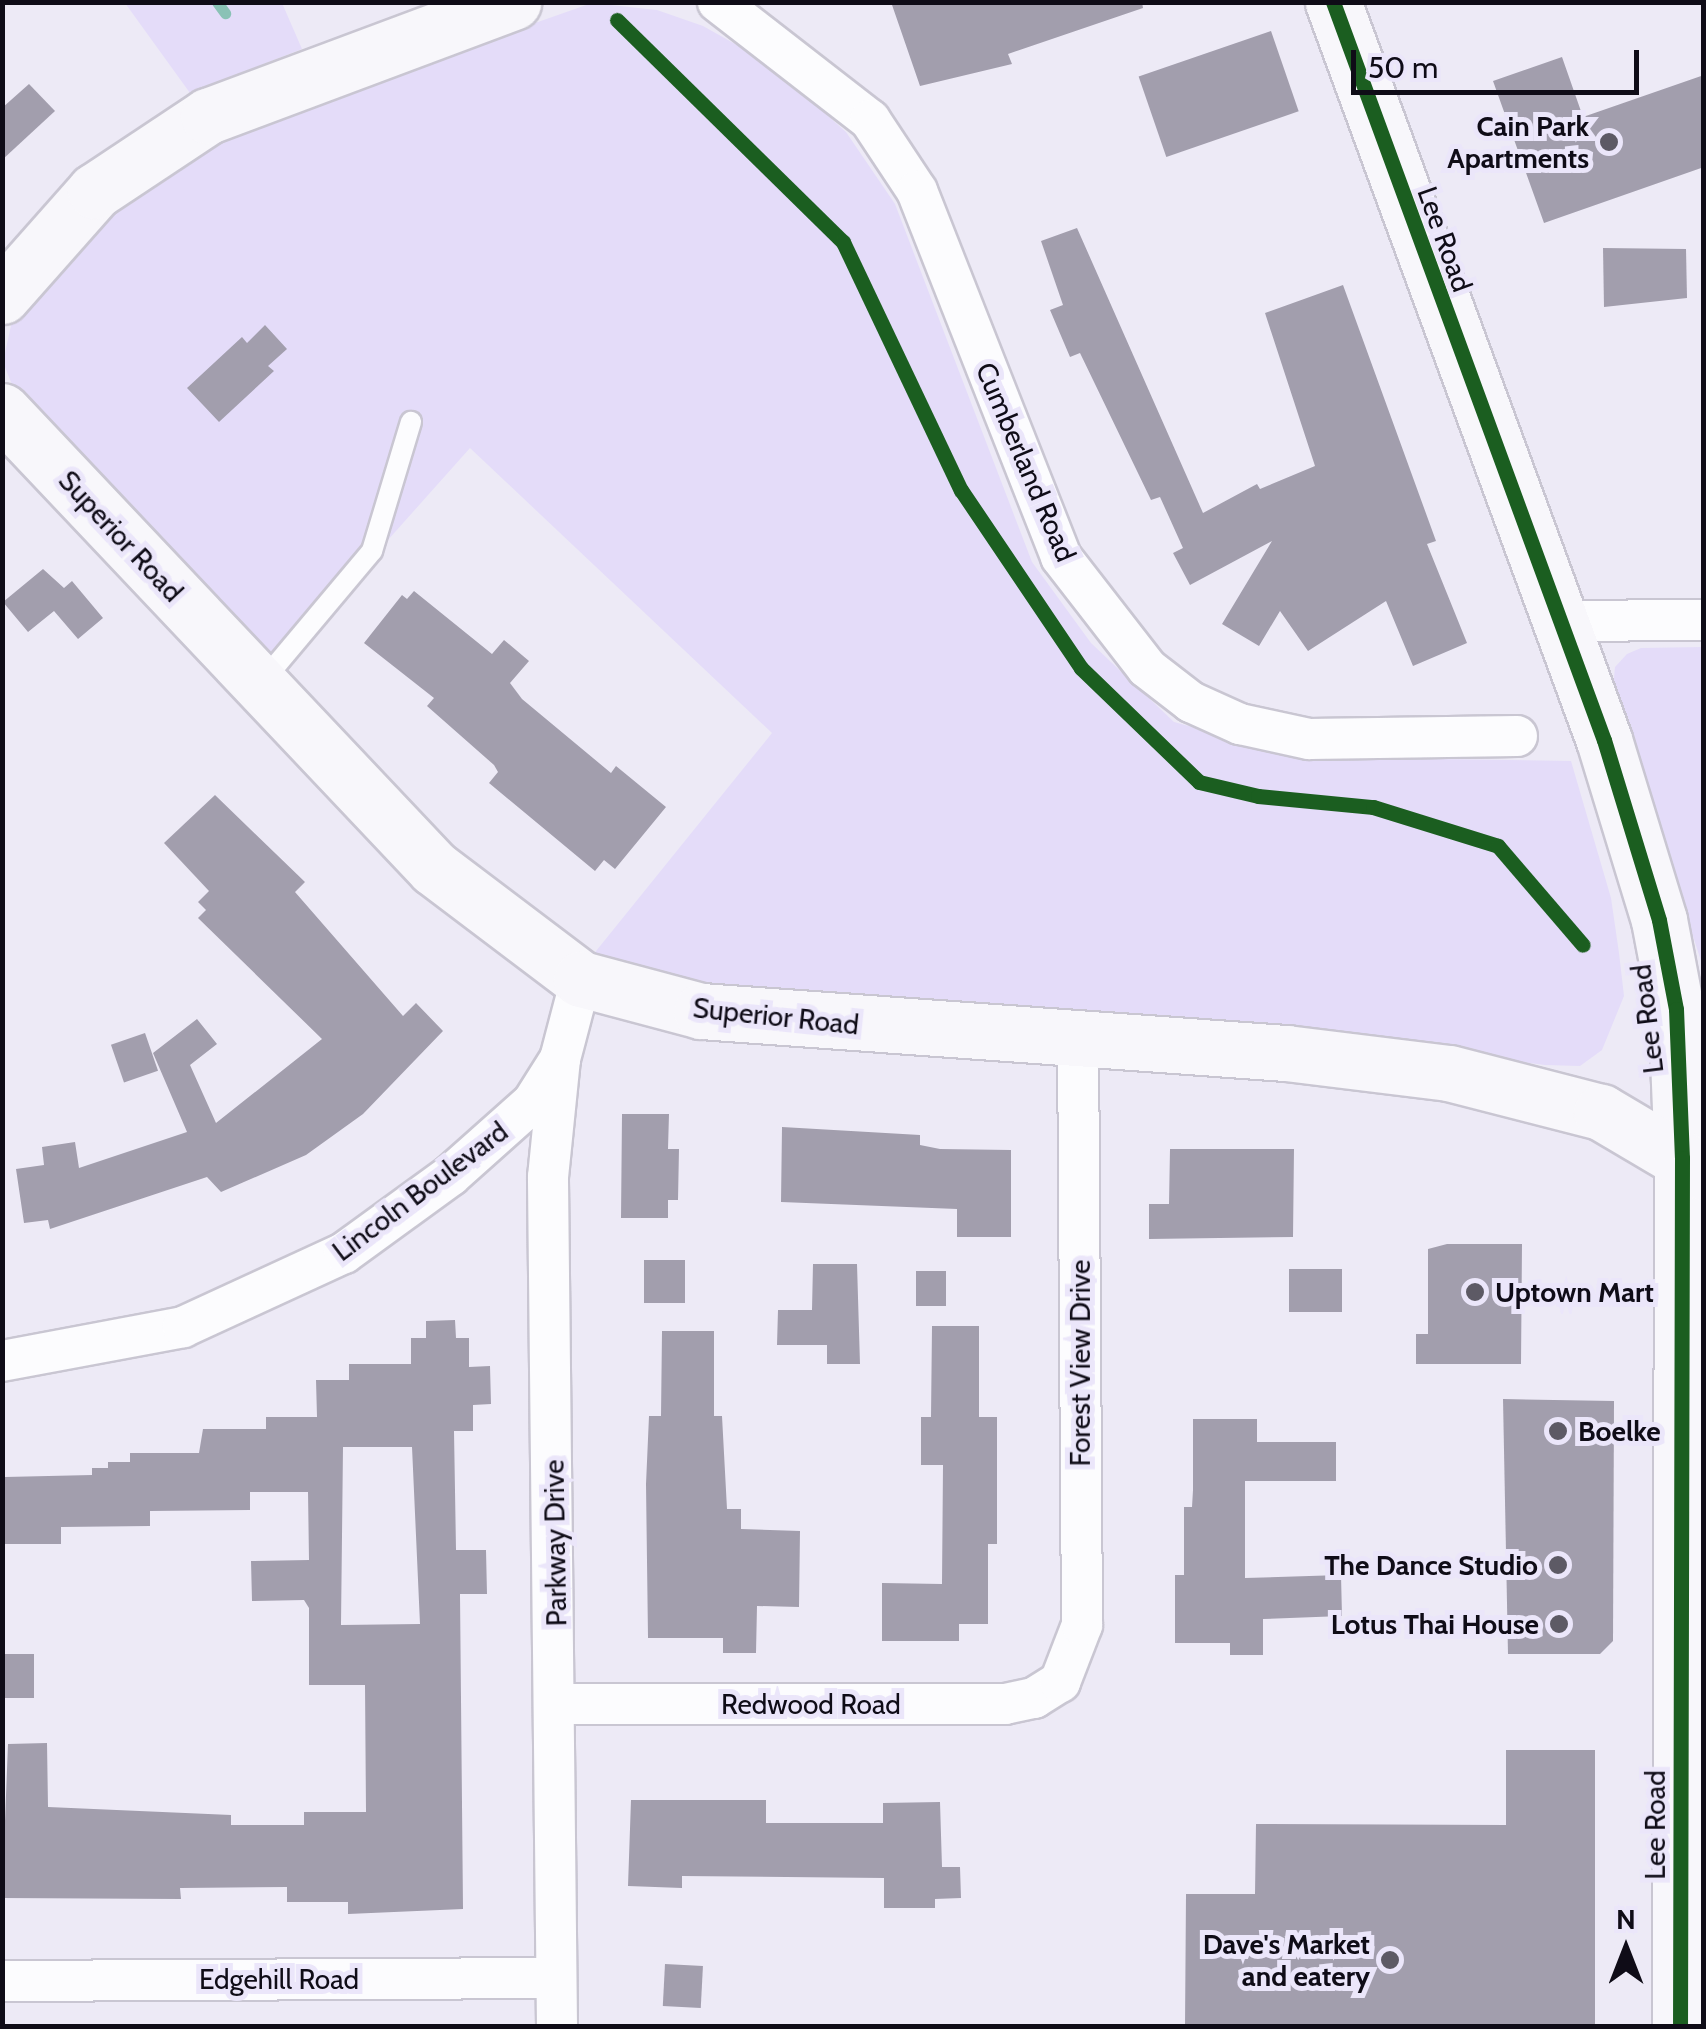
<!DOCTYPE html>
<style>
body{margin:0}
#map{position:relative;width:1706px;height:2029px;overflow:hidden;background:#edeaf6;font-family:Cabin,sans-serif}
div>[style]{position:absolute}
.green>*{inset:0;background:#e4dcf9}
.stream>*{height:11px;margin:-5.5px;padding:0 5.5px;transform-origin:5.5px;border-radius:5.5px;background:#8ac2b6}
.building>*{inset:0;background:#a29ead;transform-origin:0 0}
.roads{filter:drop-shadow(2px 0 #c9c6d2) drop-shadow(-2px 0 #c9c6d2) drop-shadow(0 2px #c9c6d2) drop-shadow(0 -2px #c9c6d2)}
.lane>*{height:20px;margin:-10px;padding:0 10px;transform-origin:10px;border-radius:10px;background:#fcfcfe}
.street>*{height:40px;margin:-20px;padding:0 20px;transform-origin:20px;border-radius:20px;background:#fcfcfe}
.secondary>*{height:55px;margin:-27.5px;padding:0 27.5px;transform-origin:27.5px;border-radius:27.5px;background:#f8f7fb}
.cycleway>*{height:15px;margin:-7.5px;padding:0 7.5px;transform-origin:7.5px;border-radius:7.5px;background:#1b5e20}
.dots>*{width:28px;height:28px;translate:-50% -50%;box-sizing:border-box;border:5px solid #ebe6fa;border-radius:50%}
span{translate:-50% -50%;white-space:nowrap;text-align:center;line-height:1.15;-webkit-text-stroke:10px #ebe6fa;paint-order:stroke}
.poi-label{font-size:28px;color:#0f0c17;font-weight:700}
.right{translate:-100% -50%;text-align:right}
.left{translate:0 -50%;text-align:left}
.street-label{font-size:28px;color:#0f0c17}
.frame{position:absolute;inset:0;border:5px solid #0f0c17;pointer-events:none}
.north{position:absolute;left:1576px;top:1899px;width:100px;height:100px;-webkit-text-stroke:8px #ebe6fa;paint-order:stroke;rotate:0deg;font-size:28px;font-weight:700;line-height:40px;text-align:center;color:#0f0c17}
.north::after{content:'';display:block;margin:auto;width:35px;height:45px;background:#0f0c17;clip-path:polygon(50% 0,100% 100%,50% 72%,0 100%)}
.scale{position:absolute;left:1351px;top:50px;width:288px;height:45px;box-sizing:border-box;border:5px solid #0f0c17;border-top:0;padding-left:12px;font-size:30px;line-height:35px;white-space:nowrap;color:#0f0c17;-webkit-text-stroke:8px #ebe6fa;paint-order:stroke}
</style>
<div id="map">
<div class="green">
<div style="clip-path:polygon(125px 3px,282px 3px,302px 49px,190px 93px)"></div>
<div style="clip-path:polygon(592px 3px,657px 10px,703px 26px,769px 63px,846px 132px,895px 204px,1032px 562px,1091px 643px,1174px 722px,1301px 757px,1571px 761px,1611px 898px,1619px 953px,1624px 996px,1602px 1050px,1580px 1066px,1545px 1065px,1281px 1030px,799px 1005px,588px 961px,772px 733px,470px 448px,272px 670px,18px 400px,3px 362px,12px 321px,46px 278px,126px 202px,190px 154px,287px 110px)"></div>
<div style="clip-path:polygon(1703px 647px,1703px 967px,1613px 689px,1615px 667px,1627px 654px,1641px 648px)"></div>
</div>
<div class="stream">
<div style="left:217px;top:2px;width:14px;rotate:54deg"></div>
</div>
<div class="building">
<div style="clip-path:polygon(891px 2px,1142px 2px,1143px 8px,1008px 54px,1012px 64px,920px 86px)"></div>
<div style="left:1271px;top:31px;width:85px;height:140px;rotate:71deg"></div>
<div style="clip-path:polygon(1562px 57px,1583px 117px,1704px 75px,1704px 167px,1544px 223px,1493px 81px)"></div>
<div style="clip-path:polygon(29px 84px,55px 111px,2px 160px,2px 108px)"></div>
<div style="clip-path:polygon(1077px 228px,1203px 513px,1257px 484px,1260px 489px,1315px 466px,1265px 313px,1343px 285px,1436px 541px,1427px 544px,1467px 643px,1413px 666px,1386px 601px,1308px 651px,1280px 611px,1259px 646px,1222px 624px,1272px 541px,1190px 585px,1173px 553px,1183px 548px,1160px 497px,1151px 500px,1080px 353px,1070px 357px,1050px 310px,1063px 305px,1041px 241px)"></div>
<div style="clip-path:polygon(1603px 248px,1686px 249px,1687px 298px,1604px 307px)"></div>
<div style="clip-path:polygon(265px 325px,287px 349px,268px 366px,274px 371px,219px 422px,187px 388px,242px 337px,247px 343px)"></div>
<div style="clip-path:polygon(43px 569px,64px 588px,72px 581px,103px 618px,78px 639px,54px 611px,28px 632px,3px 602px)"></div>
<div style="clip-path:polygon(414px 591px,492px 654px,504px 640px,529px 661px,510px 683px,522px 699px,611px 773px,616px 766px,666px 807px,615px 869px,604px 860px,595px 871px,489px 783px,498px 772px,494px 765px,427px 706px,434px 698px,364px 643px,402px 595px,407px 599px)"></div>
<div style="clip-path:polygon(215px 795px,305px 882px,295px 892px,403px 1016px,416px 1003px,443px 1031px,363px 1114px,306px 1155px,221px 1192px,207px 1177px,50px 1229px,48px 1220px,24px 1223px,16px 1169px,44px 1165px,42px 1147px,75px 1142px,79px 1168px,187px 1132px,153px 1053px,197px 1019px,217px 1044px,190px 1065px,216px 1123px,322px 1039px,198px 918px,206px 910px,198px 902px,209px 891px,164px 843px)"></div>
<div style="left:145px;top:1033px;width:40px;height:36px;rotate:71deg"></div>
<div style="clip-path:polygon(622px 1114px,669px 1114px,668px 1149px,679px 1149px,678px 1200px,668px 1200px,668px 1218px,621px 1218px)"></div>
<div style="clip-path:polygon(782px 1127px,920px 1135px,920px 1145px,940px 1149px,1011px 1150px,1011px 1237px,957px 1237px,957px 1209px,781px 1202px)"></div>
<div style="clip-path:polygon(1170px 1149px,1294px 1149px,1293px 1237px,1149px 1239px,1149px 1204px,1169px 1204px)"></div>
<div style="clip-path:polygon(1447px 1244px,1522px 1244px,1521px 1364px,1416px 1364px,1416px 1334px,1428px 1334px,1428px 1249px)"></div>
<div style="left:644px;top:1260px;width:41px;height:43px"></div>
<div style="clip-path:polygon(813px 1264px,857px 1264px,860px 1364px,827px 1364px,827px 1345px,777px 1345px,778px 1310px,812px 1310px)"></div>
<div style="left:1289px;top:1269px;width:53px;height:43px"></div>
<div style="left:916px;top:1271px;width:30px;height:35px"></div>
<div style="clip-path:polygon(evenodd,455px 1320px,456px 1338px,469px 1338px,469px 1367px,490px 1366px,491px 1404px,473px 1405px,473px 1431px,454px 1431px,456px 1550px,486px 1550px,487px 1594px,460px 1594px,463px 1909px,348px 1914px,348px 1902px,287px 1902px,287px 1887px,180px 1888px,181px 1899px,2px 1898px,8px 1744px,47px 1743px,48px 1807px,231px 1815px,231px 1825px,304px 1825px,304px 1812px,366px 1812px,365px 1685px,309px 1685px,309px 1608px,304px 1600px,252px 1601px,251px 1561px,309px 1560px,308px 1492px,250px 1492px,250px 1510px,150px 1511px,150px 1526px,61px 1527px,61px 1544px,5px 1544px,5px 1477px,92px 1475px,92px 1468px,108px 1468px,108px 1462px,130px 1462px,130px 1453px,199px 1453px,203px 1429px,266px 1429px,266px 1417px,317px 1417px,316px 1380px,349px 1380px,349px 1364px,411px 1364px,411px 1338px,426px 1338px,426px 1321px,455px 1320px,343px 1447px,412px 1447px,420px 1624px,341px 1625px,343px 1447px)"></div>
<div style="clip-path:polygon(932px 1326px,979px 1326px,979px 1417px,997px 1417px,997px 1544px,988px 1544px,988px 1624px,959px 1624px,959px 1641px,882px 1641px,882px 1583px,942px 1584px,943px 1465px,921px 1465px,921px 1417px,931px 1417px)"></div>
<div style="clip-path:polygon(662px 1331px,714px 1331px,714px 1416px,722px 1416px,727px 1509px,741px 1509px,741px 1529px,800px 1531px,799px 1607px,757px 1606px,756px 1653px,723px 1653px,723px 1638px,648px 1638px,646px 1484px,649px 1416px,661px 1416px)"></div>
<div style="clip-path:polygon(1503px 1399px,1614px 1401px,1613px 1641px,1600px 1654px,1508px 1654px)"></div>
<div style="clip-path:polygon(1193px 1419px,1257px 1419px,1257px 1442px,1336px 1442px,1336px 1481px,1245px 1481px,1245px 1578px,1341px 1575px,1342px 1616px,1263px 1619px,1263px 1655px,1230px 1655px,1230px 1643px,1175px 1643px,1175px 1575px,1184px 1575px,1184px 1507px,1192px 1507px,1193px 1490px)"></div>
<div style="left:34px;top:1654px;width:44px;height:32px;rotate:90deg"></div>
<div style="clip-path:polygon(1506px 1750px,1595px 1750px,1595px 2026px,1185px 2026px,1186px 1894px,1255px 1894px,1256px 1824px,1506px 1825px)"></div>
<div style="clip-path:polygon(631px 1800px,766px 1800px,766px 1823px,883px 1823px,883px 1803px,940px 1802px,942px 1867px,960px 1867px,961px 1898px,935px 1899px,935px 1908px,884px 1908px,884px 1878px,682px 1876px,682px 1888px,628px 1886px)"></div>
<div style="left:665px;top:1964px;width:38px;height:42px;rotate:3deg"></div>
</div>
<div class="roads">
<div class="lane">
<div style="left:262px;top:682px;width:171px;rotate:-50deg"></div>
<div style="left:372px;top:551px;width:135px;rotate:-73.2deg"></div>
</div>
<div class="street">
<div style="left:718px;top:2px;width:192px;rotate:37.8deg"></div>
<div style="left:870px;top:120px;width:85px;rotate:56.5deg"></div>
<div style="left:917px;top:191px;width:393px;rotate:68.5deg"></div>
<div style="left:1061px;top:557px;width:140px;rotate:52.2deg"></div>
<div style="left:1147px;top:668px;width:56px;rotate:37.7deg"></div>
<div style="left:1191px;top:702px;width:54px;rotate:24.2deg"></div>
<div style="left:1240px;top:724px;width:71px;rotate:12.3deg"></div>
<div style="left:1309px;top:739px;width:208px;rotate:-0.8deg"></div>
<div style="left:1558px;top:621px;width:146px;rotate:-0.4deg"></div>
<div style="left:2px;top:1361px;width:184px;rotate:-10.6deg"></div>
<div style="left:183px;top:1327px;width:177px;rotate:-24.7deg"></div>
<div style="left:344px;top:1253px;width:131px;rotate:-36deg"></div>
<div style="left:450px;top:1176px;width:111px;rotate:-41.7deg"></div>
<div style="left:533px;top:1102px;width:51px;rotate:-57.9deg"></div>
<div style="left:560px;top:1059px;width:83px;rotate:-75.3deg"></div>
<div style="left:557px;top:1704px;width:448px"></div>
<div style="left:1005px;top:1704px;width:30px;rotate:-12deg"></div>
<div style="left:1034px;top:1698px;width:31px;rotate:-32deg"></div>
<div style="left:1060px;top:1682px;width:61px;rotate:-68.9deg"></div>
<div style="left:1082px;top:1625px;width:587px;rotate:-90.39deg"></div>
<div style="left:2px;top:1981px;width:554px;rotate:-0.31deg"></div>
<div style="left:557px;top:2026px;width:849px;rotate:-90.61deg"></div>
<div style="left:548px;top:1177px;width:119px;rotate:-84.2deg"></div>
</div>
<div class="secondary">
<div style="left:1333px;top:2px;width:786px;rotate:69.84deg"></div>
<div style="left:1604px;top:740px;width:188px;rotate:73deg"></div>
<div style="left:1659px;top:920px;width:91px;rotate:79.2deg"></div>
<div style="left:1676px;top:1009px;width:149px;rotate:87.7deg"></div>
<div style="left:1682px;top:1158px;width:868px;rotate:90.13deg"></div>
<div style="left:2px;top:296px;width:140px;rotate:-48.5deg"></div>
<div style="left:95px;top:191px;width:136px;rotate:-33.6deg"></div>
<div style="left:208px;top:116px;width:326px;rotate:-20.5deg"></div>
<div style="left:2px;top:411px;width:629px;rotate:46.61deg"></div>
<div style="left:434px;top:868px;width:184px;rotate:37.1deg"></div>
<div style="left:581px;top:979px;width:124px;rotate:14.9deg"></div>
<div style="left:701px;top:1011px;width:587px;rotate:4.11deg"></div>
<div style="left:1286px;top:1053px;width:164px;rotate:7deg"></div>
<div style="left:1449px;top:1073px;width:157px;rotate:14.4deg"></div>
<div style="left:1601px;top:1112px;width:120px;rotate:30.6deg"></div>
</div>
</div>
<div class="cycleway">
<div style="left:1333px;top:2px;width:786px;rotate:69.84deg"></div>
<div style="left:1604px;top:740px;width:188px;rotate:73deg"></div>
<div style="left:1659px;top:920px;width:91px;rotate:79.2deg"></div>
<div style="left:1676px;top:1009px;width:149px;rotate:87.7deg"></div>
<div style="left:1682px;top:1158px;width:868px;rotate:90.13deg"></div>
<div style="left:617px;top:20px;width:317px;rotate:44.5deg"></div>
<div style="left:843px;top:242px;width:275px;rotate:64.6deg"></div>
<div style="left:961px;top:490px;width:215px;rotate:56deg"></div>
<div style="left:1081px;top:668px;width:164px;rotate:44deg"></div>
<div style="left:1199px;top:782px;width:61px;rotate:13.3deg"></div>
<div style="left:1258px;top:796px;width:116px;rotate:5.5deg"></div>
<div style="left:1373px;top:807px;width:131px;rotate:17.3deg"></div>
<div style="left:1498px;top:846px;width:130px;rotate:49.4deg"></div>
</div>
<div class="dots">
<div style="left:1609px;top:142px;background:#5d5a65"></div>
<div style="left:1475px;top:1292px;background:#5d5a65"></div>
<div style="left:1558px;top:1431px;background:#5d5a65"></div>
<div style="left:1558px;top:1565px;background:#5d5a65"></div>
<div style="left:1559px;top:1624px;background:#5d5a65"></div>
<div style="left:1390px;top:1960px;background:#5d5a65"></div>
</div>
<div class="poi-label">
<span class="right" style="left:1589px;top:142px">Cain Park<br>Apartments</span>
<span class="left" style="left:1495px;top:1292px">Uptown Mart</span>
<span class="left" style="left:1578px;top:1431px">Boelke</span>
<span class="right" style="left:1538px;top:1565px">The Dance Studio</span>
<span class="right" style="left:1539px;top:1624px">Lotus Thai House</span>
<span class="right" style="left:1370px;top:1960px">Dave's Market<br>and eatery</span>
</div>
<div class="street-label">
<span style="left:1445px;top:239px;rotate:70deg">Lee Road</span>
<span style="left:1026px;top:462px;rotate:67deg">Cumberland Road</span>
<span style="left:121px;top:536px;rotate:47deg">Superior Road</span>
<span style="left:776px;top:1016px;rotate:6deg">Superior Road</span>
<span style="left:1647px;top:1019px;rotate:-97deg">Lee Road</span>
<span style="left:420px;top:1191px;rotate:-37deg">Lincoln Boulevard</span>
<span style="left:1080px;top:1363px;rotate:-90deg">Forest View Drive</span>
<span style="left:555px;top:1543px;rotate:-91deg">Parkway Drive</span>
<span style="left:811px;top:1704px">Redwood Road</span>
<span style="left:1655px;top:1825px;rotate:-90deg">Lee Road</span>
<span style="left:279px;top:1979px">Edgehill Road</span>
</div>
<div class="frame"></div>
<div class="north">N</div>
<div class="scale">50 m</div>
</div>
